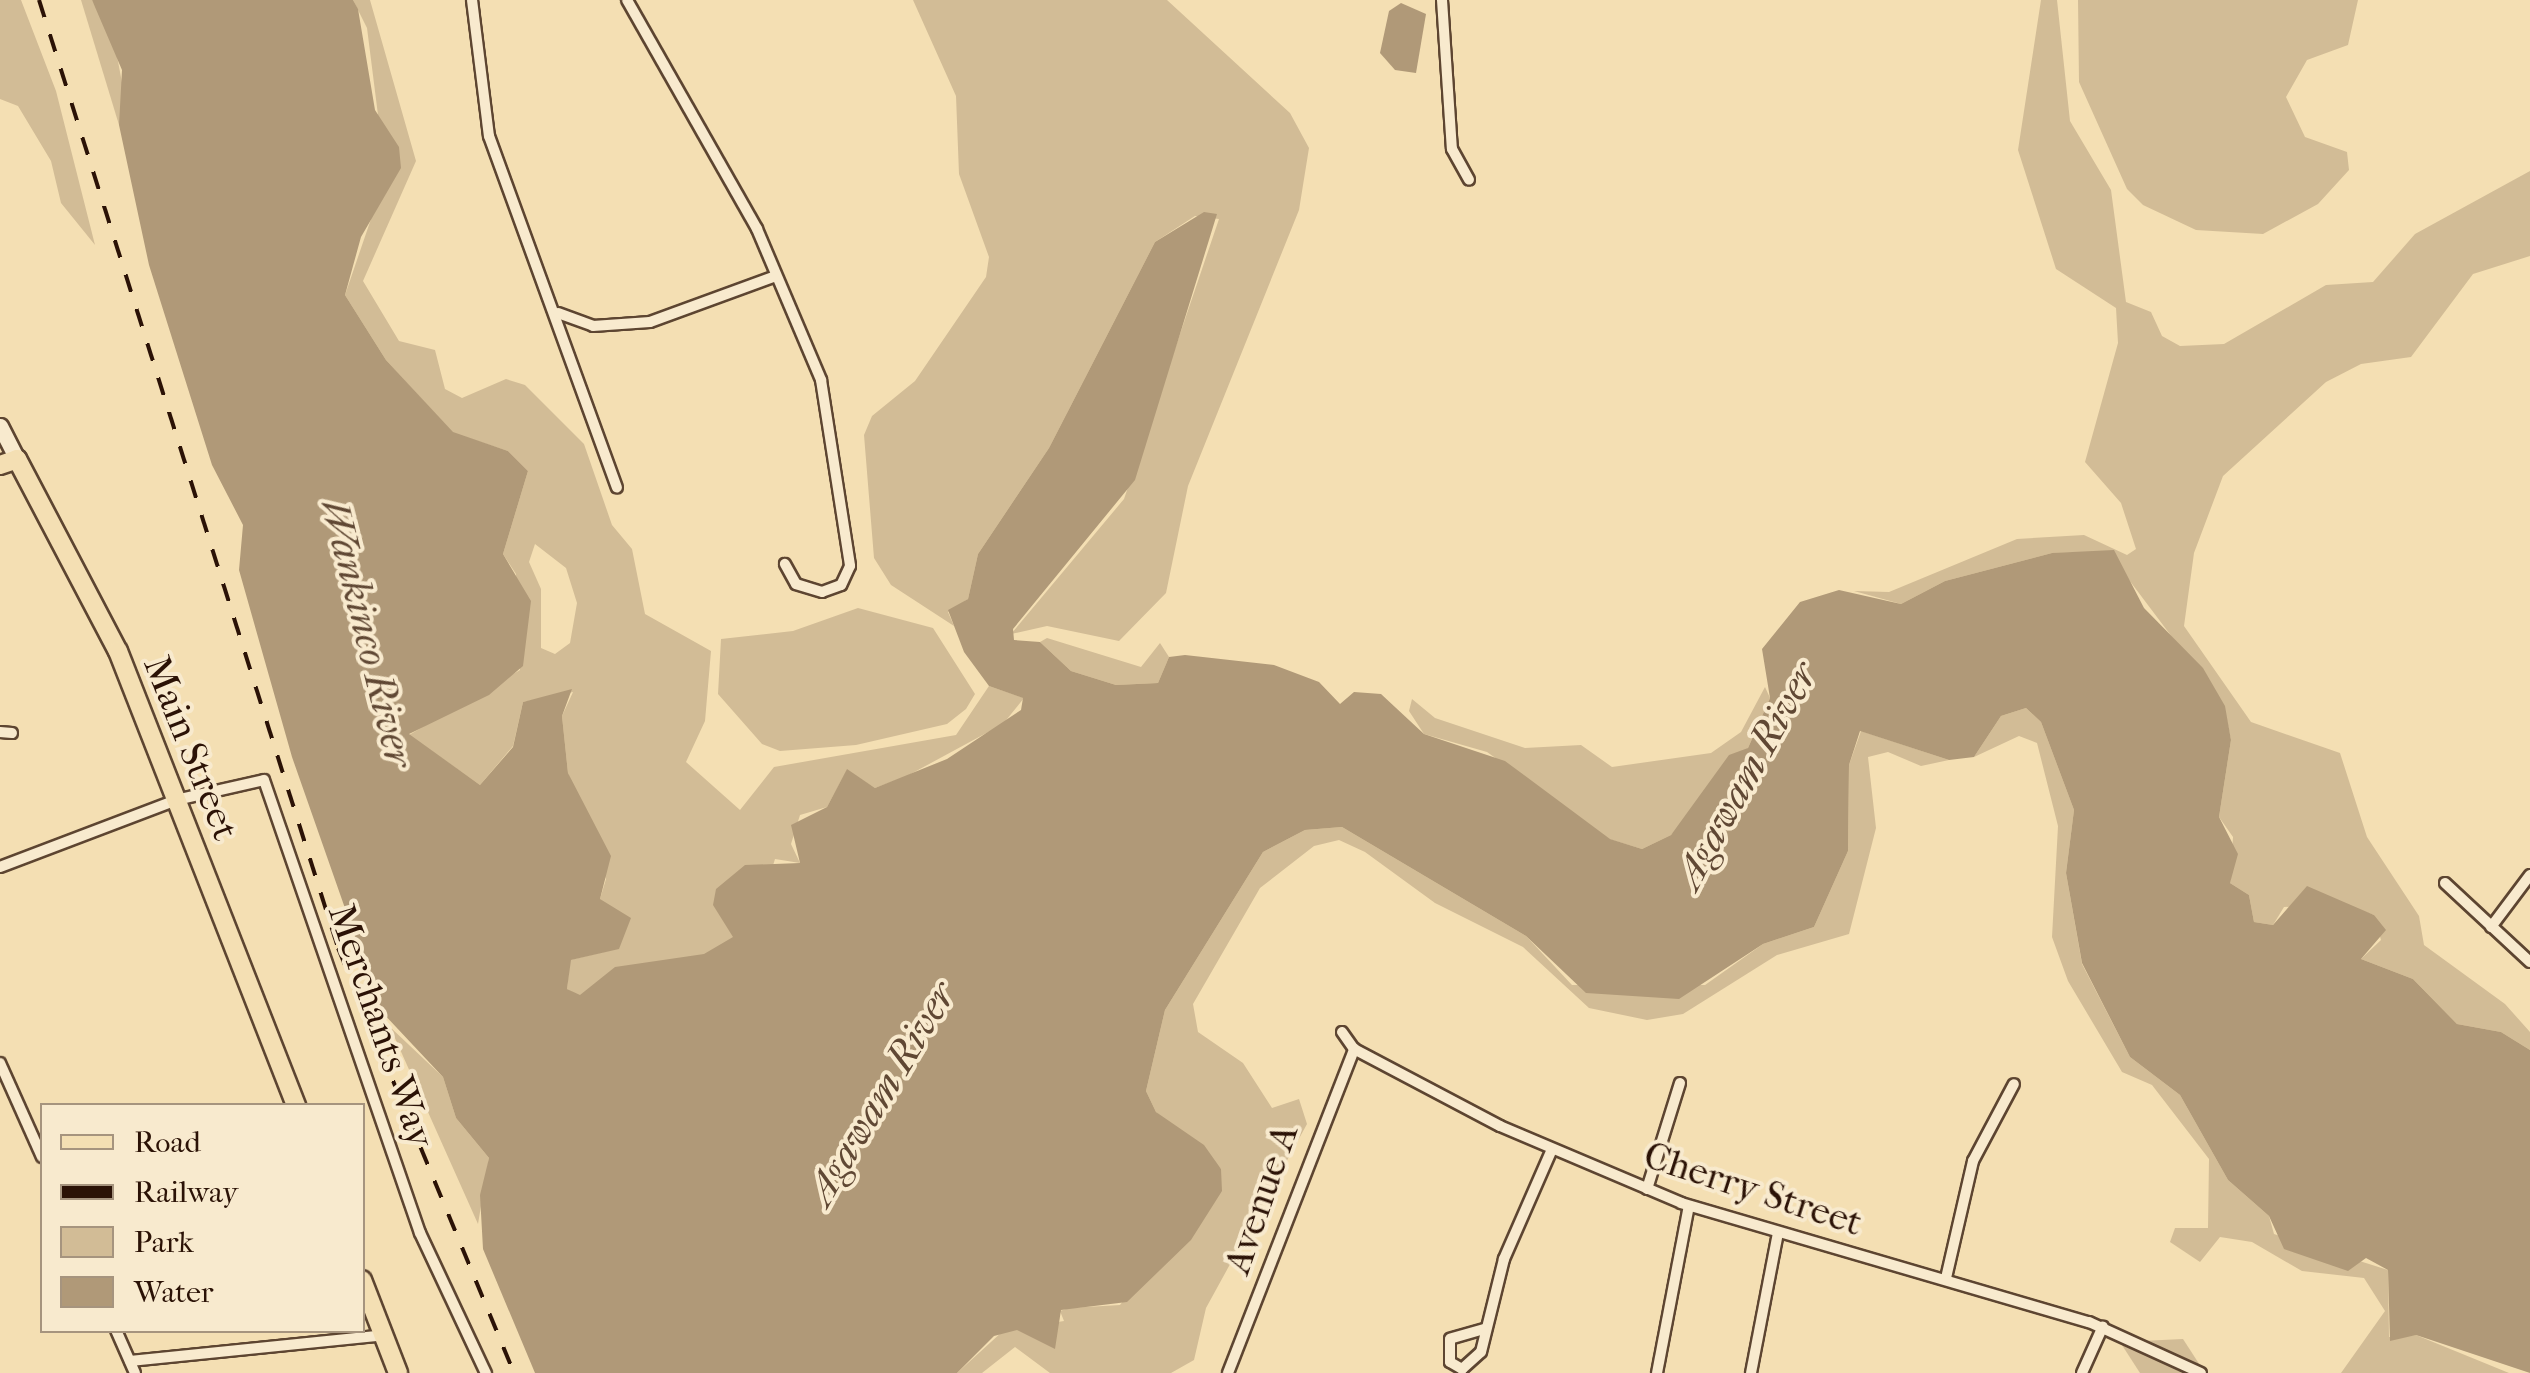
<!DOCTYPE html>
<style>
body{margin:0}
#map{position:relative;width:2530px;height:1373px;overflow:hidden;background:#f4dfb3;font-family:"IM FELL French Canon",serif}
div>[style]{position:absolute}
.green>*{inset:0;background:#d2bc96}
.water>*{inset:0;background:#b09978}
.roads{filter:drop-shadow(2px 0 #5d4531) drop-shadow(-2px 0 #5d4531) drop-shadow(0 2px #5d4531) drop-shadow(0 -2px #5d4531)}
.minor>*{height:10px;margin:-5px;padding:0 5px;transform-origin:5px;border-radius:5px;background:#f8eace}
.secondary>*{height:15px;margin:-7.5px;padding:0 7.5px;transform-origin:7.5px;border-radius:7.5px;background:#f8eace}
.primary>*{height:18px;margin:-9px;padding:0 9px;transform-origin:9px;border-radius:9px;background:#f4dfb3}
.rail>*{height:4px;margin-top:-2px;transform-origin:0;background:repeating-linear-gradient(90deg,#2b1206 0 18px,transparent 0 36px)}
span{translate:-50% -50%;white-space:nowrap;text-align:center;line-height:1.15;-webkit-text-stroke:8px #f8eace;paint-order:stroke}
.street-label{font-size:38px;color:#2b1206}
.water-label{font-size:40px;color:#604834;font-style:italic}
.legend{position:absolute;left:40px;top:1103px;width:325px;height:230px;box-sizing:border-box;background:#f8eace;border:2px solid #a6947e;margin:0;padding:12px 18px;list-style:none;font-size:30px;color:#2b1206}
.legend li{display:flex;align-items:center;gap:20px;height:50px}
.legend b{width:50px;border:2px solid #a6947e}
</style>
<div id="map">
<div class="green">
<div style="clip-path:polygon(0 0,21px 0,56px 91px,95px 245px,61px 203px,51px 161px,18px 106px,0 99px)"></div>
<div style="clip-path:polygon(81px 0,92px 0,114px 40px,126px 104px,119px 125px)"></div>
<div style="clip-path:polygon(evenodd,353px 0,370px 0,416px 161px,363px 281px,399px 341px,435px 350px,445px 389px,462px 398px,506px 379px,525px 385px,584px 444px,612px 525px,632px 549px,645px 614px,711px 651px,705px 721px,686px 762px,740px 810px,774px 767px,956px 735px,989px 686px,1024px 698px,1003px 724px,907px 776px,875px 788px,847px 770px,827px 807px,800px 815px,791px 844px,800px 863px,775px 859px,748px 946px,579px 996px,567px 989px,570px 960px,616px 949px,600px 899px,606px 879px,568px 773px,562px 716px,573px 692px,523px 702px,513px 746px,480px 785px,409px 735px,520px 670px,516px 574px,503px 554px,528px 471px,508px 451px,453px 433px,386px 360px,345px 295px,371px 219px,378px 115px,367px 28px,353px 0,535px 544px,566px 568px,577px 603px,570px 643px,555px 654px,541px 648px,541px 589px,529px 562px,535px 544px)"></div>
<div style="clip-path:polygon(913px 0,1167px 0,1290px 113px,1309px 148px,1299px 210px,1188px 486px,1166px 593px,1119px 641px,1047px 626px,1011px 634px,1124px 499px,1219px 219px,1195px 216px,1155px 242px,1049px 448px,978px 554px,968px 599px,948px 612px,954px 626px,891px 585px,874px 558px,864px 435px,872px 416px,915px 381px,986px 277px,989px 257px,959px 174px,956px 96px)"></div>
<div style="clip-path:polygon(2041px 0,2057px 0,2070px 121px,2111px 190px,2126px 302px,2151px 312px,2162px 336px,2180px 346px,2224px 344px,2326px 285px,2373px 282px,2415px 234px,2530px 171px,2530px 256px,2473px 274px,2411px 357px,2361px 364px,2326px 382px,2223px 476px,2194px 553px,2184px 626px,2251px 722px,2340px 753px,2367px 837px,2419px 916px,2424px 945px,2505px 1004px,2530px 1032px,2530px 1050px,2501px 1032px,2457px 1024px,2413px 979px,2361px 959px,2381px 940px,2374px 915px,2343px 904px,2284px 907px,2273px 925px,2254px 922px,2249px 895px,2230px 883px,2233px 837px,2219px 817px,2231px 740px,2224px 706px,2108px 552px,2052px 553px,1945px 581px,1901px 604px,1854px 591px,1889px 592px,2017px 539px,2084px 535px,2127px 555px,2136px 549px,2121px 503px,2085px 462px,2118px 343px,2116px 308px,2056px 269px,2018px 150px)"></div>
<div style="clip-path:polygon(2078px 0,2358px 0,2348px 45px,2307px 60px,2286px 97px,2305px 137px,2347px 152px,2349px 170px,2318px 204px,2263px 234px,2196px 230px,2143px 205px,2127px 189px,2079px 82px)"></div>
<div style="clip-path:polygon(858px 608px,933px 628px,975px 694px,966px 709px,947px 724px,856px 745px,780px 751px,762px 744px,718px 694px,721px 639px,793px 631px)"></div>
<div style="clip-path:polygon(1047px 638px,1141px 667px,1160px 643px,1169px 657px,1158px 683px,1116px 685px,1071px 671px,1040px 642px)"></div>
<div style="clip-path:polygon(1765px 687px,1770px 698px,1748px 748px,1671px 835px,1642px 849px,1609px 839px,1487px 752px,1424px 734px,1409px 711px,1412px 699px,1435px 718px,1525px 748px,1581px 745px,1612px 767px,1711px 753px,1741px 732px)"></div>
<div style="clip-path:polygon(2026px 708px,2041px 722px,2074px 810px,2066px 873px,2082px 964px,2130px 1057px,2180px 1095px,2228px 1180px,2269px 1216px,2274px 1234px,2388px 1270px,2389px 1337px,2416px 1335px,2509px 1373px,2341px 1373px,2385px 1311px,2364px 1278px,2302px 1271px,2252px 1242px,2220px 1237px,2200px 1262px,2170px 1242px,2175px 1228px,2208px 1228px,2209px 1159px,2152px 1085px,2122px 1072px,2068px 981px,2052px 937px,2058px 826px,2037px 743px,2019px 736px,1974px 757px,2001px 716px)"></div>
<div style="clip-path:polygon(1861px 731px,1949px 760px,1921px 766px,1888px 752px,1868px 757px,1876px 828px,1849px 934px,1777px 955px,1683px 1014px,1647px 1020px,1589px 1008px,1523px 947px,1435px 903px,1365px 852px,1339px 840px,1314px 846px,1260px 888px,1193px 1004px,1198px 1032px,1243px 1063px,1272px 1108px,1299px 1099px,1307px 1124px,1206px 1308px,1194px 1360px,1171px 1373px,1050px 1373px,1015px 1347px,982px 1373px,957px 1373px,1003px 1331px,1064px 1321px,1060px 1311px,1069px 1308px,1120px 1305px,1221px 1169px,1156px 1112px,1146px 1091px,1165px 1010px,1263px 852px,1305px 830px,1342px 827px,1526px 936px,1572px 985px,1705px 985px,1763px 944px,1814px 927px,1848px 851px,1849px 765px)"></div>
<div style="clip-path:polygon(390px 1027px,443px 1077px,456px 1118px,489px 1158px,478px 1224px)"></div>
<div style="clip-path:polygon(2183px 1339px,2205px 1373px,2140px 1373px,2120px 1342px)"></div>
</div>
<div class="water">
<div style="clip-path:polygon(92px 0,353px 0,358px 9px,375px 110px,399px 147px,401px 168px,361px 237px,345px 295px,386px 360px,453px 432px,508px 451px,528px 471px,503px 554px,531px 601px,523px 666px,489px 695px,409px 734px,480px 785px,513px 747px,523px 702px,572px 689px,562px 716px,568px 773px,611px 856px,600px 899px,631px 918px,619px 949px,571px 960px,567px 989px,580px 995px,615px 967px,704px 954px,733px 937px,713px 905px,716px 889px,745px 865px,800px 863px,791px 825px,827px 807px,847px 769px,875px 788px,947px 759px,1021px 710px,1023px 698px,989px 686px,964px 652px,948px 610px,968px 599px,978px 554px,1049px 448px,1155px 242px,1204px 212px,1217px 214px,1135px 480px,1013px 629px,1014px 640px,1040px 642px,1071px 671px,1116px 685px,1158px 683px,1169px 657px,1185px 655px,1274px 665px,1319px 682px,1340px 704px,1354px 692px,1381px 694px,1424px 734px,1505px 761px,1610px 839px,1642px 849px,1671px 835px,1729px 755px,1748px 748px,1770px 698px,1762px 649px,1800px 602px,1839px 590px,1901px 604px,1945px 581px,2052px 553px,2114px 550px,2144px 608px,2203px 668px,2225px 706px,2231px 740px,2219px 817px,2238px 854px,2230px 883px,2249px 895px,2254px 922px,2273px 925px,2307px 886px,2374px 915px,2386px 930px,2361px 959px,2413px 979px,2457px 1024px,2501px 1032px,2530px 1050px,2530px 1373px,2416px 1335px,2390px 1341px,2388px 1270px,2366px 1258px,2348px 1271px,2284px 1249px,2269px 1216px,2228px 1180px,2180px 1095px,2130px 1057px,2082px 963px,2066px 873px,2074px 810px,2041px 722px,2026px 708px,2001px 716px,1974px 757px,1949px 760px,1860px 731px,1849px 765px,1848px 851px,1814px 927px,1763px 944px,1679px 999px,1586px 993px,1526px 936px,1342px 827px,1305px 830px,1263px 852px,1165px 1010px,1146px 1091px,1156px 1112px,1204px 1145px,1221px 1169px,1222px 1191px,1191px 1240px,1127px 1302px,1061px 1310px,1055px 1349px,1017px 1330px,994px 1336px,957px 1373px,535px 1373px,483px 1249px,480px 1195px,489px 1158px,456px 1118px,443px 1077px,381px 1011px,292px 757px,239px 570px,243px 525px,212px 465px,149px 265px,119px 125px,122px 70px)"></div>
<div style="clip-path:polygon(1401px 3px,1426px 14px,1416px 73px,1395px 70px,1380px 53px,1389px 11px)"></div>
</div>
<div class="roads">
<div class="minor">
<div style="left:472px;top:0;width:137px;rotate:82.9deg"></div>
<div style="left:489px;top:136px;width:374px;rotate:70deg"></div>
<div style="left:627px;top:0;width:263px;rotate:60.4deg"></div>
<div style="left:757px;top:229px;width:164px;rotate:67deg"></div>
<div style="left:821px;top:380px;width:188px;rotate:81.1deg"></div>
<div style="left:850px;top:566px;width:21px;rotate:115deg"></div>
<div style="left:841px;top:585px;width:20px;rotate:160deg"></div>
<div style="left:822px;top:592px;width:27px;rotate:-163deg"></div>
<div style="left:796px;top:584px;width:23px;rotate:-119deg"></div>
<div style="left:1442px;top:0;width:149px;rotate:86.2deg"></div>
<div style="left:1452px;top:149px;width:35px;rotate:61deg"></div>
<div style="left:558px;top:313px;width:37px;rotate:20deg"></div>
<div style="left:593px;top:326px;width:57px;rotate:-4deg"></div>
<div style="left:650px;top:322px;width:134px;rotate:-20.1deg"></div>
<div style="left:0;top:732px;width:12px;rotate:5deg"></div>
<div style="left:0;top:867px;width:188px;rotate:-20.8deg"></div>
<div style="left:176px;top:800px;width:90px;rotate:-12.8deg"></div>
<div style="left:264px;top:780px;width:479px;rotate:71deg"></div>
<div style="left:420px;top:1233px;width:155px;rotate:64.8deg"></div>
<div style="left:2445px;top:883px;width:116px;rotate:42.9deg"></div>
<div style="left:2491px;top:927px;width:65px;rotate:-53.1deg"></div>
<div style="left:1342px;top:1032px;width:21px;rotate:55deg"></div>
<div style="left:1354px;top:1049px;width:165px;rotate:27.8deg"></div>
<div style="left:1500px;top:1126px;width:197px;rotate:23deg"></div>
<div style="left:1681px;top:1203px;width:425px;rotate:16.3deg"></div>
<div style="left:2089px;top:1322px;width:123px;rotate:24.5deg"></div>
<div style="left:0;top:1063px;width:103px;rotate:65.9deg"></div>
<div style="left:1647px;top:1189px;width:111px;rotate:-72.7deg"></div>
<div style="left:1946px;top:1278px;width:120px;rotate:-77deg"></div>
<div style="left:1973px;top:1161px;width:87px;rotate:-62deg"></div>
<div style="left:1484px;top:1329px;width:35px;rotate:164deg"></div>
<div style="left:1450px;top:1339px;width:23px;rotate:90deg"></div>
<div style="left:1450px;top:1362px;width:14px;rotate:30deg"></div>
<div style="left:1462px;top:1369px;width:25px;rotate:-42deg"></div>
<div style="left:1481px;top:1352px;width:96px;rotate:-76.1deg"></div>
<div style="left:1504px;top:1259px;width:120px;rotate:-66.4deg"></div>
<div style="left:116px;top:1330px;width:47px;rotate:66.2deg"></div>
<div style="left:130px;top:1361px;width:255px;rotate:-5.8deg"></div>
<div style="left:1228px;top:1373px;width:348px;rotate:-68.7deg"></div>
<div style="left:1657px;top:1373px;width:170px;rotate:-79.2deg"></div>
<div style="left:1751px;top:1373px;width:143px;rotate:-79.1deg"></div>
<div style="left:2082px;top:1373px;width:51px;rotate:-65.9deg"></div>
</div>
<div class="secondary">
<div style="left:0;top:426px;width:37px;rotate:63deg"></div>
</div>
<div class="primary">
<div style="left:0;top:465px;width:18px;rotate:-19deg"></div>
<div style="left:17px;top:459px;width:217px;rotate:62.3deg"></div>
<div style="left:118px;top:651px;width:489px;rotate:68.6deg"></div>
<div style="left:362px;top:1280px;width:100px;rotate:68.8deg"></div>
</div>
</div>
<div class="rail">
<div style="left:39px;top:0;width:994px;rotate:72.49deg"></div>
<div style="left:338px;top:948px;width:460px;rotate:67.5deg"></div>
</div>
<div class="street-label">
<span style="left:191px;top:748px;rotate:68deg">Main Street</span>
<span style="left:381px;top:1026px;rotate:71deg">Merchants Way</span>
<span style="left:1753px;top:1189px;rotate:18deg">Cherry Street</span>
<span style="left:1261px;top:1199px;rotate:-71deg">Avenue A</span>
</div>
<div class="water-label">
<span style="left:367px;top:633px;rotate:76deg">Wankinco River</span>
<span style="left:1746px;top:775px;rotate:-61deg">Agawam River</span>
<span style="left:881px;top:1093px;rotate:-59deg">Agawam River</span>
</div>
<ul class="legend">
<li><b style="height:12px;background:#f4dfb3"></b>Road</li>
<li><b style="height:12px;background:#2b1206"></b>Railway</li>
<li><b style="height:28px;background:#d2bc96"></b>Park</li>
<li><b style="height:28px;background:#b09978"></b>Water</li>
</ul>
</div>
